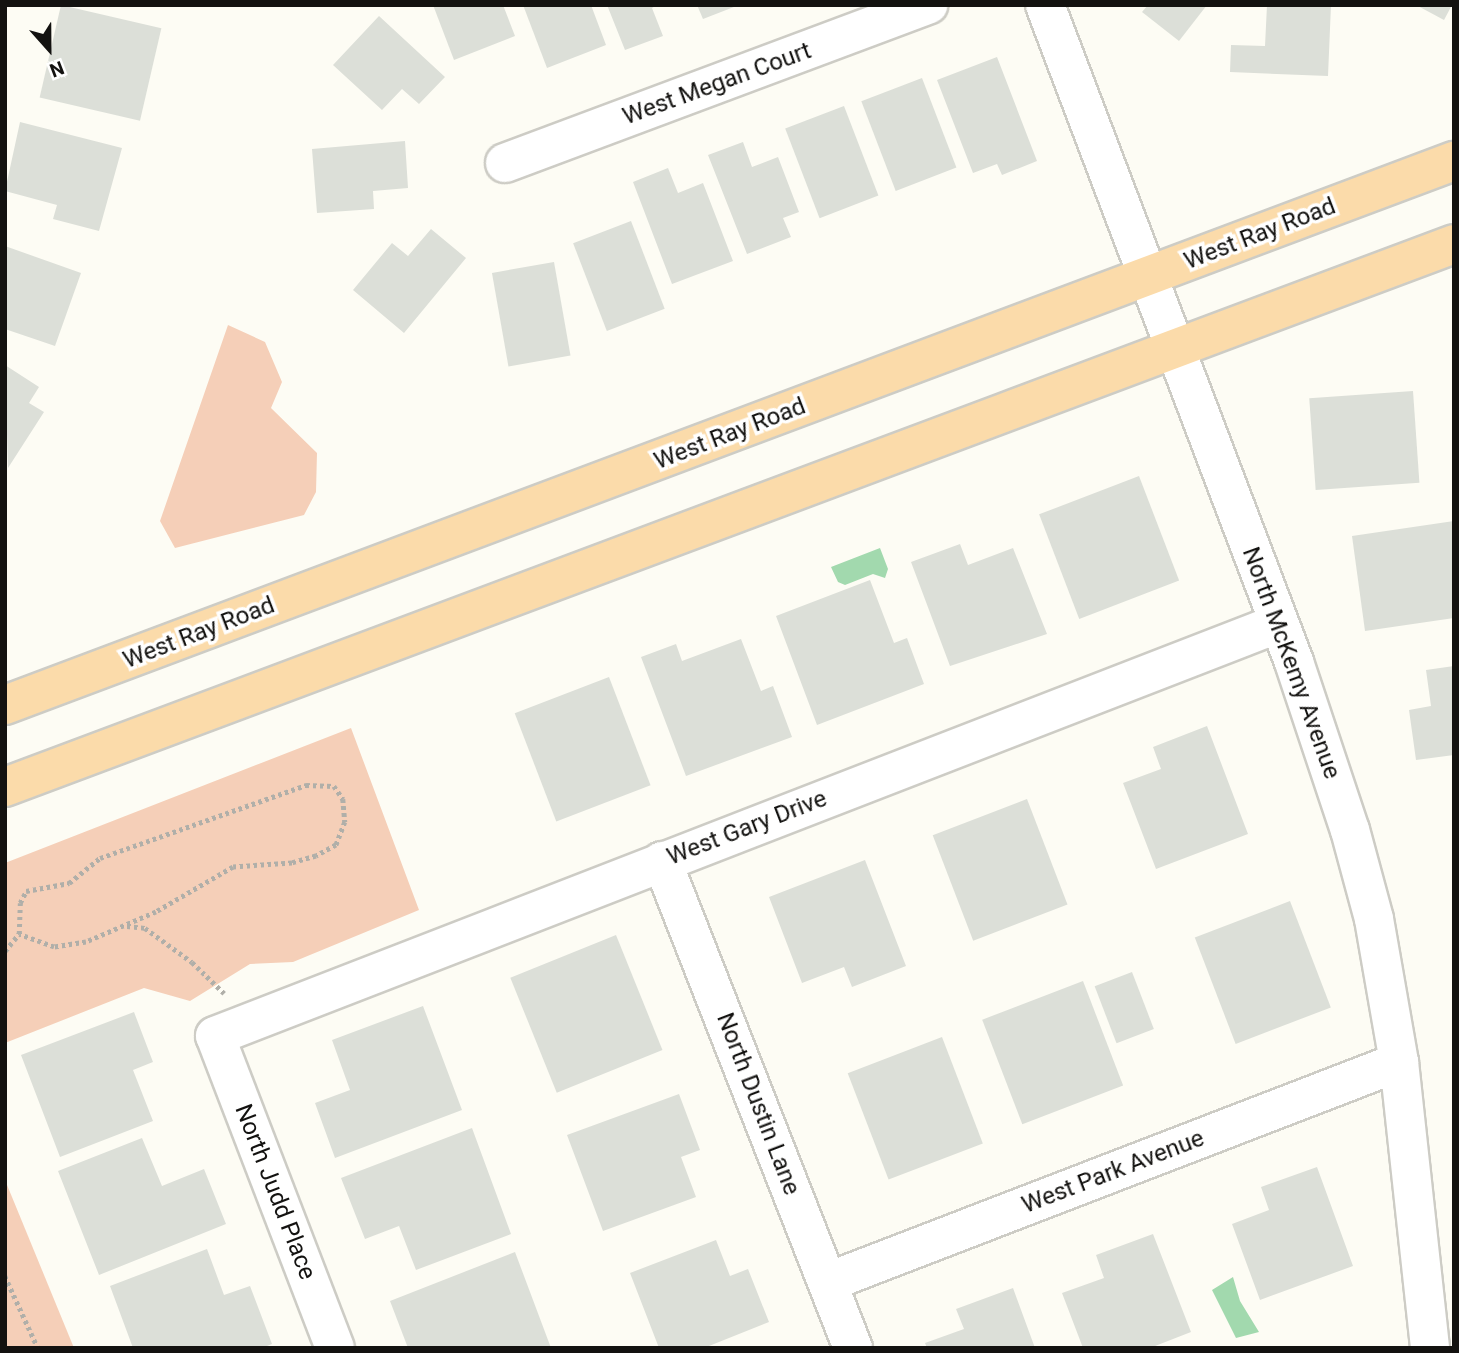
<!DOCTYPE html>
<style>
body{margin:0}
#map{position:relative;width:1459px;height:1353px;overflow:hidden;background:#fdfcf4;font-family:Roboto,sans-serif}
div>[style]{position:absolute}
.green>*{inset:0;background:#f5cfb8}
.water>*{inset:0;background:#a2d9ae}
.building>*{inset:0;background:#dcdfd8;transform-origin:0 0}
.path>*{height:4.5px;margin-top:-2.25px;transform-origin:0;background:repeating-linear-gradient(90deg,#b0afa9 0 3.5px,transparent 0 7px)}
.roads{filter:drop-shadow(2px 0 #cdccc5) drop-shadow(-2px 0 #cdccc5) drop-shadow(0 2px #cdccc5) drop-shadow(0 -2px #cdccc5)}
.minor>*{height:38px;margin:-19px;padding:0 19px;transform-origin:19px;border-radius:19px;background:#fff}
.major>*{height:38px;margin:-19px;padding:0 19px;transform-origin:19px;border-radius:19px;background:#fbdbaa}
span{translate:-50% -50%;white-space:nowrap;text-align:center;line-height:1.15;-webkit-text-stroke:7px #fff;paint-order:stroke}
.street-label{font-size:24px;color:#131210}
.frame{position:absolute;inset:0;border:7px solid #131210;pointer-events:none}
.north{position:absolute;left:14px;top:14px;width:70px;height:70px;-webkit-text-stroke:5px #fff;paint-order:stroke;rotate:159deg;font-size:19px;font-weight:700;line-height:28px;text-align:center;color:#131210}
.north::after{content:'';display:block;margin:auto;width:24px;height:32px;background:#131210;clip-path:polygon(50% 0,100% 100%,50% 72%,0 100%)}
</style>
<div id="map">
<div class="green">
<div style="clip-path:polygon(228px 325px,265px 342px,282px 382px,271px 408px,317px 453px,316px 492px,304px 515px,175px 548px,160px 521px)"></div>
<div style="clip-path:polygon(351px 728px,419px 910px,293px 962px,250px 964px,190px 1001px,144px 988px,5px 1043px,5px 863px)"></div>
<div style="clip-path:polygon(5px 1180px,74px 1348px,5px 1348px)"></div>
</div>
<div class="water">
<div style="clip-path:polygon(880px 548px,888px 569px,885px 578px,873px 574px,845px 585px,838px 582px,831px 567px)"></div>
<div style="clip-path:polygon(1233px 1277px,1240px 1301px,1259px 1332px,1236px 1338px,1212px 1290px)"></div>
</div>
<div class="building">
<div style="left:61px;top:5px;width:103px;height:95px;rotate:13deg"></div>
<div style="clip-path:polygon(433px 5px,503px 5px,515px 36px,454px 60px)"></div>
<div style="clip-path:polygon(523px 5px,591px 5px,606px 45px,547px 68px)"></div>
<div style="clip-path:polygon(607px 5px,657px 5px,652px 8px,663px 36px,625px 50px)"></div>
<div style="clip-path:polygon(697px 5px,739px 5px,703px 19px)"></div>
<div style="clip-path:polygon(1148px 5px,1207px 5px,1179px 41px,1142px 12px)"></div>
<div style="clip-path:polygon(1267px 5px,1331px 5px,1328px 76px,1230px 72px,1231px 45px,1265px 46px)"></div>
<div style="clip-path:polygon(1416px 5px,1452px 5px,1444px 20px)"></div>
<div style="clip-path:polygon(379px 16px,445px 77px,419px 104px,402px 89px,382px 110px,333px 65px)"></div>
<div style="clip-path:polygon(997px 57px,1037px 161px,1002px 175px,997px 164px,973px 173px,937px 80px)"></div>
<div style="left:922px;top:78px;width:96px;height:65px;rotate:69deg"></div>
<div style="left:844px;top:106px;width:96px;height:63px;rotate:69deg"></div>
<div style="clip-path:polygon(20px 122px,122px 148px,99px 231px,53px 219px,57px 205px,5px 191px)"></div>
<div style="clip-path:polygon(405px 141px,408px 188px,373px 191px,374px 209px,317px 213px,312px 149px)"></div>
<div style="clip-path:polygon(743px 142px,752px 167px,778px 157px,799px 212px,783px 218px,791px 237px,747px 254px,708px 155px)"></div>
<div style="clip-path:polygon(668px 168px,678px 193px,703px 183px,733px 261px,672px 284px,633px 182px)"></div>
<div style="left:631px;top:221px;width:94px;height:62px;rotate:69deg"></div>
<div style="clip-path:polygon(431px 229px,466px 258px,404px 333px,353px 290px,392px 243px,408px 256px)"></div>
<div style="clip-path:polygon(5px 246px,81px 273px,55px 346px,5px 329px)"></div>
<div style="left:554px;top:262px;width:95px;height:63px;rotate:80deg"></div>
<div style="clip-path:polygon(5px 365px,39px 387px,29px 403px,44px 412px,8px 468px)"></div>
<div style="left:1413px;top:391px;width:92px;height:104px;rotate:86deg"></div>
<div style="left:1139px;top:476px;width:112px;height:107px;rotate:69deg"></div>
<div style="clip-path:polygon(1454px 521px,1454px 618px,1365px 631px,1352px 536px)"></div>
<div style="clip-path:polygon(960px 544px,968px 565px,1013px 548px,1047px 634px,950px 666px,911px 562px)"></div>
<div style="clip-path:polygon(870px 580px,894px 643px,907px 638px,924px 684px,817px 725px,776px 616px)"></div>
<div style="clip-path:polygon(741px 639px,761px 691px,773px 686px,792px 737px,686px 776px,641px 657px,676px 644px,682px 661px)"></div>
<div style="clip-path:polygon(1454px 666px,1454px 755px,1416px 760px,1409px 710px,1431px 706px,1426px 670px)"></div>
<div style="left:609px;top:677px;width:116px;height:101px;rotate:69deg"></div>
<div style="clip-path:polygon(1207px 726px,1248px 834px,1156px 869px,1123px 783px,1161px 769px,1153px 747px)"></div>
<div style="left:1027px;top:799px;width:113px;height:101px;rotate:69deg"></div>
<div style="clip-path:polygon(865px 860px,906px 966px,852px 987px,844px 967px,802px 983px,769px 897px)"></div>
<div style="left:1290px;top:901px;width:114px;height:102px;rotate:69deg"></div>
<div style="left:616px;top:935px;width:124px;height:114px;rotate:68deg"></div>
<div style="left:1132px;top:972px;width:61px;height:40px;rotate:69deg"></div>
<div style="left:1083px;top:981px;width:112px;height:108px;rotate:69deg"></div>
<div style="clip-path:polygon(423px 1006px,462px 1110px,335px 1158px,315px 1103px,350px 1090px,332px 1040px)"></div>
<div style="clip-path:polygon(134px 1012px,153px 1062px,133px 1070px,153px 1121px,60px 1157px,21px 1055px)"></div>
<div style="left:942px;top:1037px;width:114px;height:101px;rotate:69deg"></div>
<div style="clip-path:polygon(679px 1094px,700px 1150px,681px 1157px,696px 1197px,603px 1231px,567px 1135px)"></div>
<div style="clip-path:polygon(472px 1128px,511px 1234px,416px 1270px,399px 1226px,365px 1239px,341px 1178px)"></div>
<div style="clip-path:polygon(142px 1138px,162px 1186px,204px 1169px,226px 1224px,99px 1275px,58px 1171px)"></div>
<div style="clip-path:polygon(1317px 1167px,1353px 1266px,1260px 1300px,1232px 1224px,1269px 1210px,1261px 1187px)"></div>
<div style="clip-path:polygon(1153px 1234px,1191px 1332px,1150px 1348px,1083px 1348px,1062px 1293px,1104px 1278px,1096px 1255px)"></div>
<div style="clip-path:polygon(716px 1240px,730px 1276px,748px 1269px,769px 1322px,704px 1348px,659px 1348px,630px 1273px)"></div>
<div style="clip-path:polygon(207px 1249px,224px 1295px,250px 1286px,272px 1344px,262px 1348px,133px 1348px,110px 1286px)"></div>
<div style="clip-path:polygon(515px 1252px,551px 1348px,408px 1348px,390px 1301px)"></div>
<div style="clip-path:polygon(1013px 1288px,1035px 1348px,927px 1348px,925px 1343px,964px 1329px,956px 1309px)"></div>
</div>
<div class="path">
<div style="left:127px;top:926px;width:18px;rotate:6deg"></div>
<div style="left:145px;top:928px;width:58px;rotate:35.9deg"></div>
<div style="left:192px;top:962px;width:45px;rotate:44.1deg"></div>
<div style="left:5px;top:951px;width:22px;rotate:-51deg"></div>
<div style="left:19px;top:934px;width:31px;rotate:-88deg"></div>
<div style="left:20px;top:903px;width:13px;rotate:-63deg"></div>
<div style="left:26px;top:891px;width:44px;rotate:-10.5deg"></div>
<div style="left:69px;top:883px;width:40px;rotate:-39deg"></div>
<div style="left:100px;top:858px;width:219px;rotate:-19.5deg"></div>
<div style="left:306px;top:785px;width:28px;rotate:2deg"></div>
<div style="left:334px;top:786px;width:16px;rotate:55deg"></div>
<div style="left:343px;top:799px;width:23px;rotate:85deg"></div>
<div style="left:345px;top:822px;width:25px;rotate:111deg"></div>
<div style="left:336px;top:845px;width:23px;rotate:151deg"></div>
<div style="left:316px;top:856px;width:25px;rotate:164deg"></div>
<div style="left:292px;top:863px;width:59px;rotate:176.1deg"></div>
<div style="left:233px;top:867px;width:89px;rotate:149.7deg"></div>
<div style="left:156px;top:912px;width:76px;rotate:156.8deg"></div>
<div style="left:86px;top:942px;width:32px;rotate:171deg"></div>
<div style="left:54px;top:947px;width:37px;rotate:-160deg"></div>
<div style="left:5px;top:1276px;width:79px;rotate:65.4deg"></div>
</div>
<div class="roads">
<div class="minor">
<div style="left:1045px;top:5px;width:703px;rotate:69.24deg"></div>
<div style="left:1294px;top:662px;width:177px;rotate:71.6deg"></div>
<div style="left:1350px;top:830px;width:92px;rotate:74.9deg"></div>
<div style="left:1374px;top:919px;width:145px;rotate:80.1deg"></div>
<div style="left:1399px;top:1062px;width:288px;rotate:83.8deg"></div>
<div style="left:505px;top:163px;width:452px;rotate:-20.5deg"></div>
<div style="left:662px;top:861px;width:523px;rotate:68.59deg"></div>
<div style="left:828px;top:1282px;width:612px;rotate:-21.07deg"></div>
<div style="left:335px;top:1348px;width:334px;rotate:-111deg"></div>
<div style="left:215px;top:1036px;width:1141px;rotate:-21.21deg"></div>
</div>
<div class="major">
<div style="left:5px;top:705px;width:1548px;rotate:-20.58deg"></div>
<div style="left:5px;top:787px;width:1547px;rotate:-20.54deg"></div>
</div>
</div>
<div class="street-label">
<span style="left:717px;top:84px;rotate:-20deg">West Megan Court</span>
<span style="left:1260px;top:234px;rotate:-21deg">West Ray Road</span>
<span style="left:730px;top:434px;rotate:-21deg">West Ray Road</span>
<span style="left:199px;top:633px;rotate:-21deg">West Ray Road</span>
<span style="left:1291px;top:663px;rotate:70deg">North McKemy Avenue</span>
<span style="left:747px;top:828px;rotate:-21deg">West Gary Drive</span>
<span style="left:758px;top:1104px;rotate:69deg">North Dustin Lane</span>
<span style="left:1113px;top:1172px;rotate:-21deg">West Park Avenue</span>
<span style="left:275px;top:1192px;rotate:69deg">North Judd Place</span>
</div>
<div class="frame"></div>
<div class="north">N</div>
</div>
